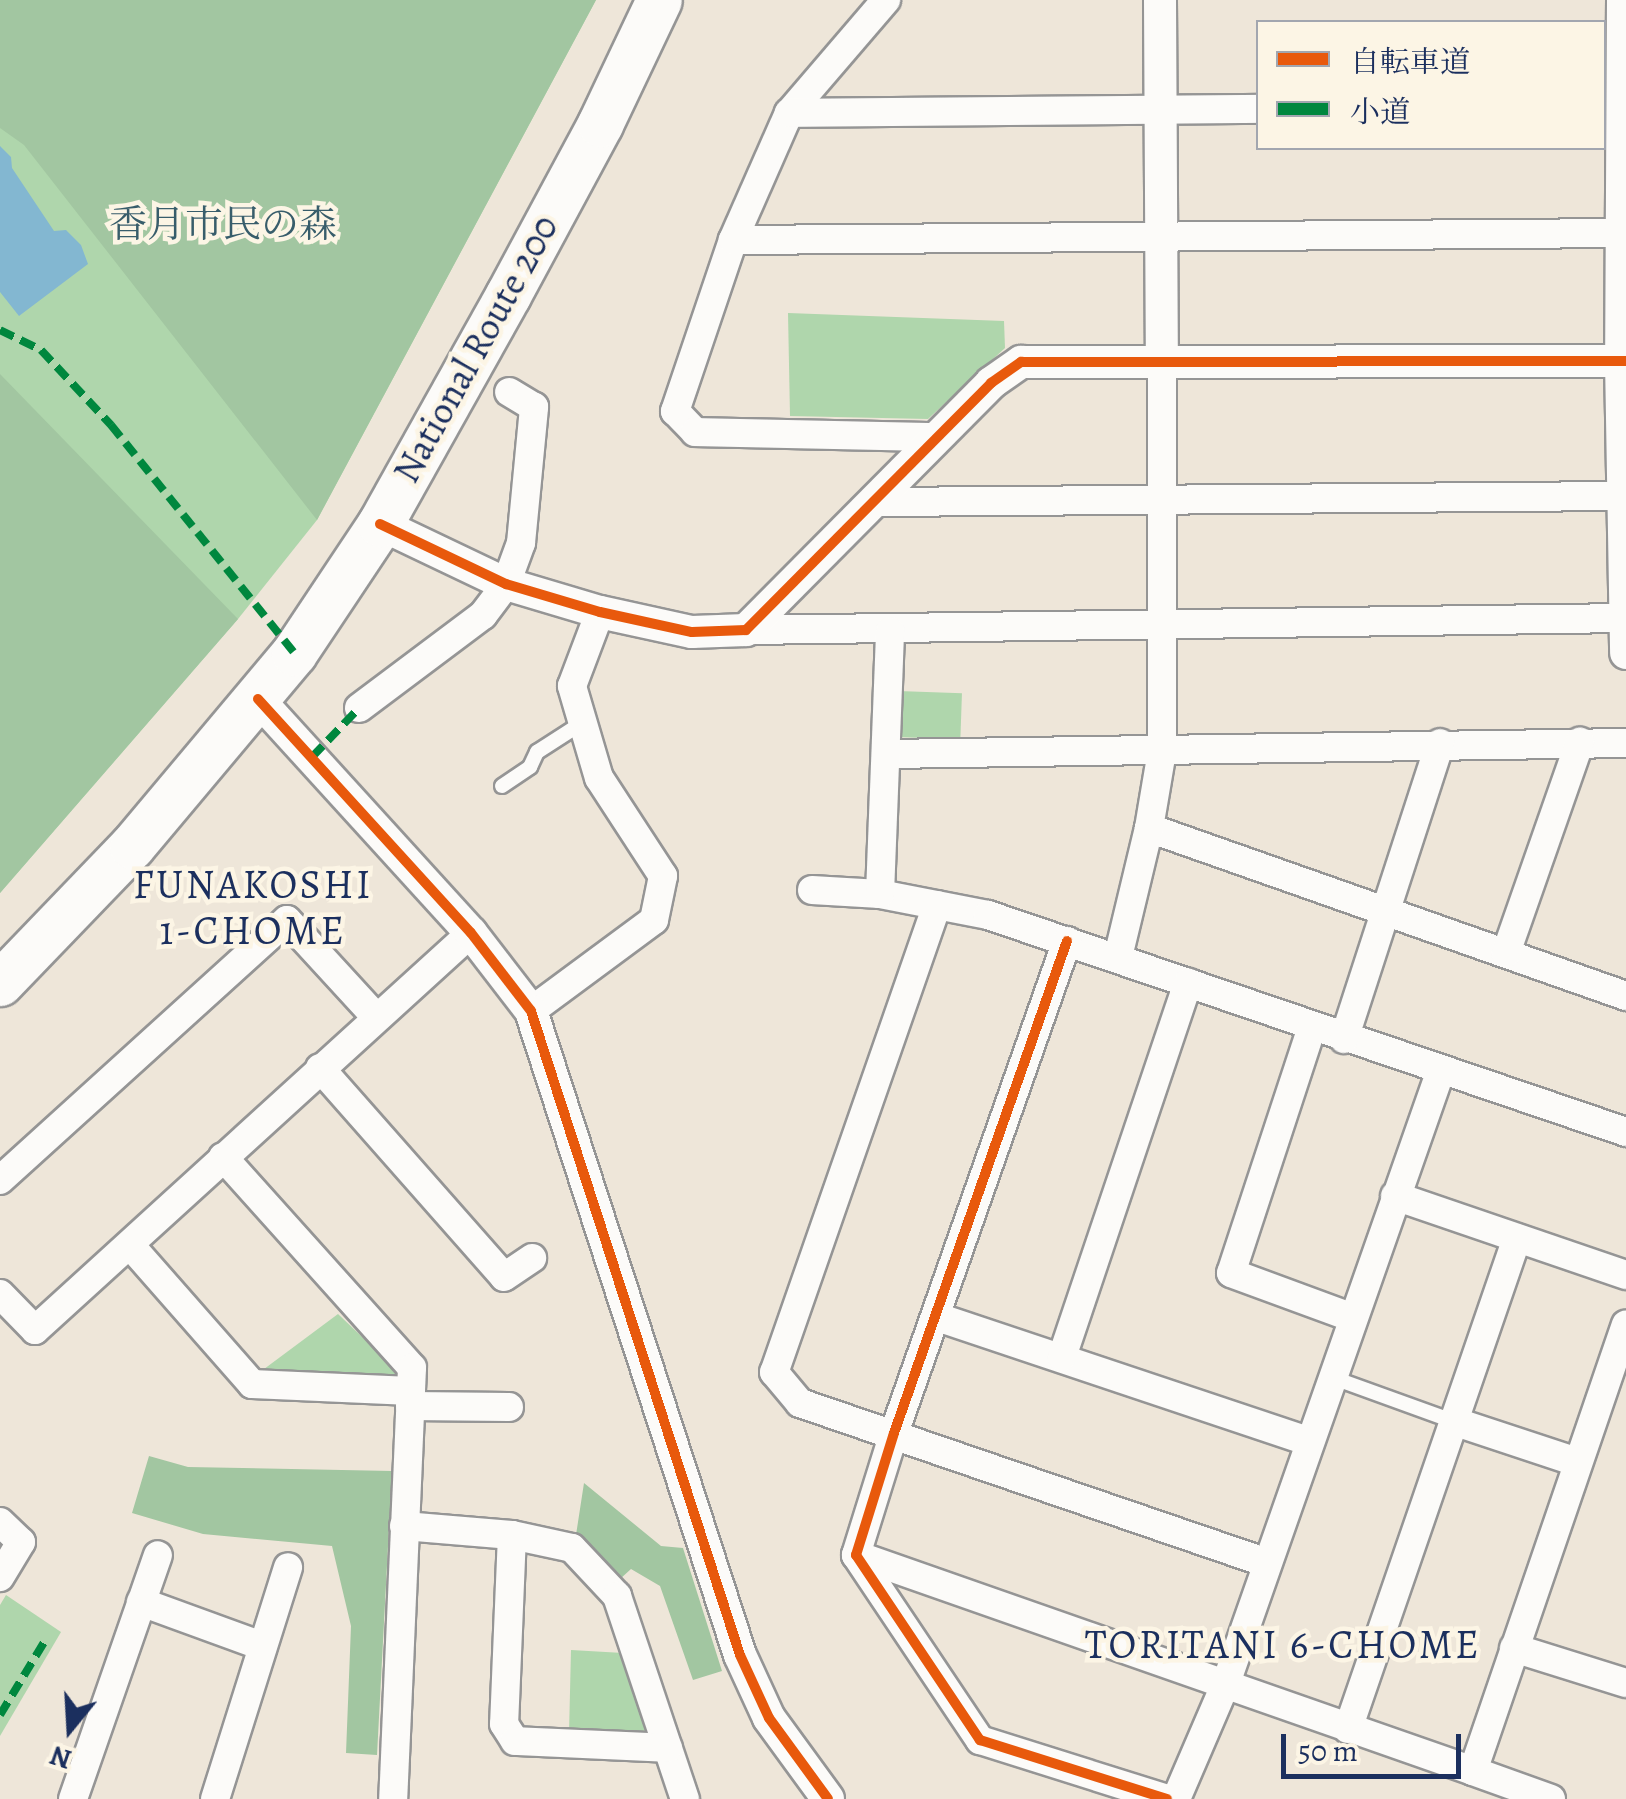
<!DOCTYPE html>
<meta charset="utf-8">
<style>
body{margin:0}
#map{position:relative;width:1626px;height:1799px;overflow:hidden;background:#eee6d9;font-family:Alegreya,"Noto Serif JP",serif}
div>[style]{position:absolute}
.green>*{inset:0;background:#afd6ac;transform-origin:0 0}
.forest>*{inset:0;background:#a2c6a1}
.water>*{inset:0;background:#83b7d1}
.roads{filter:drop-shadow(2px 0 #959595) drop-shadow(-2px 0 #959595) drop-shadow(0 2px #959595) drop-shadow(0 -2px #959595)}
.service>*{height:14px;margin:-7px;padding:0 7px;transform-origin:7px;border-radius:7px;background:#fcfbf9}
.minor>*{height:28px;margin:-14px;padding:0 14px;transform-origin:14px;border-radius:14px;background:#fcfbf9}
.tertiary>*{height:32px;margin:-16px;padding:0 16px;transform-origin:16px;border-radius:16px;background:#fcfbf9}
.trunk>*{height:45px;margin:-22.5px;padding:0 22.5px;transform-origin:22.5px;border-radius:22.5px;background:#fcfbf9}
.quiet>*{height:8px;margin-top:-4px;transform-origin:0;background:repeating-linear-gradient(90deg,#00873e 0 15px,transparent 0 23px)}
.cycleway>*{height:10px;margin:-5px;padding:0 5px;transform-origin:5px;border-radius:5px;background:#e8590c}
span{translate:-50% -50%;white-space:nowrap;text-align:center;line-height:1.15;-webkit-text-stroke:9px #fcf5e5;paint-order:stroke}
.park-label{font-size:38px;color:#385d6b}
.street-label{font-size:38px;color:#1b2f5e}
.neighbourhood-label{font-size:40px;color:#1b2f5e;letter-spacing:2.5px}
.legend{position:absolute;left:1256px;top:20px;width:350px;height:130px;box-sizing:border-box;background:#fcf5e5;border:2px solid #a2a6af;margin:0;padding:12px 18px;list-style:none;font-size:30px;color:#1b2f5e}
.legend li{display:flex;align-items:center;gap:20px;height:50px}
.legend b{width:50px;border:2px solid #a2a6af}
.north{position:absolute;left:20px;top:1679px;width:100px;height:100px;-webkit-text-stroke:8px #fcf5e5;paint-order:stroke;rotate:198deg;font-size:28px;font-weight:700;line-height:40px;text-align:center;color:#1b2f5e}
.north::after{content:'';display:block;margin:auto;width:35px;height:45px;background:#1b2f5e;clip-path:polygon(50% 0,100% 100%,50% 72%,0 100%)}
.scale{position:absolute;left:1281px;top:1734px;width:180px;height:45px;box-sizing:border-box;border:5px solid #1b2f5e;border-top:0;padding-left:12px;font-size:30px;line-height:35px;white-space:nowrap;color:#1b2f5e;-webkit-text-stroke:8px #fcf5e5;paint-order:stroke}
</style>
<div id="map">
<div class="green">
<div style="clip-path:polygon(0 0,596px 0,317px 520px,238px 619px,0 893px)"></div>
<div style="clip-path:polygon(788px 313px,1004px 321px,1005px 348px,928px 419px,790px 416px)"></div>
<div style="left:898px;top:691px;width:64px;height:46px;rotate:2deg"></div>
<div style="clip-path:polygon(338px 1314px,395px 1368px,396px 1381px,256px 1375px)"></div>
<div style="clip-path:polygon(6px 1595px,61px 1632px,0 1736px,0 1605px)"></div>
<div style="clip-path:polygon(571px 1650px,623px 1653px,652px 1738px,569px 1734px)"></div>
</div>
<div class="forest">
<div style="clip-path:polygon(0 0,596px 0,317px 520px,24px 145px,0 128px)"></div>
<div style="clip-path:polygon(0 374px,238px 619px,0 893px)"></div>
<div style="clip-path:polygon(149px 1456px,188px 1467px,392px 1471px,377px 1755px,346px 1753px,351px 1626px,332px 1546px,203px 1534px,132px 1513px)"></div>
<div style="clip-path:polygon(584px 1483px,661px 1546px,683px 1548px,722px 1671px,693px 1680px,660px 1586px,631px 1569px,620px 1579px,576px 1535px)"></div>
</div>
<div class="water">
<div style="clip-path:polygon(0 146px,11px 157px,12px 168px,54px 231px,66px 230px,81px 245px,88px 264px,19px 316px,0 292px)"></div>
</div>
<div class="roads">
<div class="service">
<div style="left:502px;top:786px;width:34px;rotate:-34deg"></div>
<div style="left:530px;top:767px;width:17px;rotate:-65deg"></div>
<div style="left:537px;top:752px;width:54px;rotate:-32.8deg"></div>
<div style="left:1331px;top:1377px;width:132px;rotate:19.9deg"></div>
</div>
<div class="minor">
<div style="left:886px;top:0;width:149px;rotate:130.6deg"></div>
<div style="left:789px;top:113px;width:139px;rotate:113.8deg"></div>
<div style="left:733px;top:240px;width:181px;rotate:108.7deg"></div>
<div style="left:675px;top:411px;width:29px;rotate:46deg"></div>
<div style="left:695px;top:432px;width:243px;rotate:1.2deg"></div>
<div style="left:789px;top:113px;width:469px;rotate:-0.5deg"></div>
<div style="left:733px;top:240px;width:893px;rotate:-0.45deg"></div>
<div style="left:877px;top:502px;width:746px;rotate:-0.46deg"></div>
<div style="left:746px;top:630px;width:879px;rotate:-0.78deg"></div>
<div style="left:359px;top:708px;width:155px;rotate:-36.9deg"></div>
<div style="left:483px;top:615px;width:39px;rotate:-53deg"></div>
<div style="left:506px;top:584px;width:44px;rotate:-69.9deg"></div>
<div style="left:521px;top:543px;width:137px;rotate:-84.5deg"></div>
<div style="left:534px;top:407px;width:29px;rotate:-149deg"></div>
<div style="left:886px;top:754px;width:740px;rotate:-0.85deg"></div>
<div style="left:1149px;top:828px;width:506px;rotate:19.4deg"></div>
<div style="left:812px;top:890px;width:68px;rotate:3.4deg"></div>
<div style="left:880px;top:894px;width:110px;rotate:11deg"></div>
<div style="left:988px;top:915px;width:674px;rotate:18.78deg"></div>
<div style="left:880px;top:894px;width:263px;rotate:-87.8deg"></div>
<div style="left:937px;top:905px;width:495px;rotate:109.2deg"></div>
<div style="left:774px;top:1372px;width:40px;rotate:50deg"></div>
<div style="left:800px;top:1403px;width:493px;rotate:18.9deg"></div>
<div style="left:1067px;top:941px;width:522px;rotate:109.37deg"></div>
<div style="left:894px;top:1433px;width:128px;rotate:107.3deg"></div>
<div style="left:856px;top:1555px;width:223px;rotate:56.2deg"></div>
<div style="left:980px;top:1740px;width:196px;rotate:17.5deg"></div>
<div style="left:1506px;top:953px;width:224px;rotate:-70.7deg"></div>
<div style="left:1118px;top:957px;width:133px;rotate:-76.5deg"></div>
<div style="left:1149px;top:828px;width:78px;rotate:-80.4deg"></div>
<div style="left:1162px;top:751px;width:388px;rotate:-90deg"></div>
<div style="left:531px;top:1011px;width:153px;rotate:-36.5deg"></div>
<div style="left:654px;top:920px;width:45px;rotate:-78.4deg"></div>
<div style="left:663px;top:876px;width:117px;rotate:-123.1deg"></div>
<div style="left:599px;top:778px;width:96px;rotate:-106.4deg"></div>
<div style="left:572px;top:686px;width:79px;rotate:-69.3deg"></div>
<div style="left:1312px;top:1027px;width:259px;rotate:108.2deg"></div>
<div style="left:1231px;top:1273px;width:130px;rotate:20.2deg"></div>
<div style="left:1344px;top:1039px;width:311px;rotate:-72deg"></div>
<div style="left:320px;top:1068px;width:278px;rotate:48.6deg"></div>
<div style="left:504px;top:1277px;width:34px;rotate:-34deg"></div>
<div style="left:223px;top:1157px;width:283px;rotate:48.1deg"></div>
<div style="left:412px;top:1368px;width:431px;rotate:92.5deg"></div>
<div style="left:0;top:1180px;width:387px;rotate:-42.2deg"></div>
<div style="left:287px;top:920px;width:132px;rotate:47.5deg"></div>
<div style="left:1395px;top:1196px;width:244px;rotate:18.9deg"></div>
<div style="left:130px;top:1245px;width:185px;rotate:48.7deg"></div>
<div style="left:252px;top:1384px;width:159px;rotate:2.5deg"></div>
<div style="left:0;top:1294px;width:50px;rotate:45.8deg"></div>
<div style="left:35px;top:1330px;width:590px;rotate:-42.32deg"></div>
<div style="left:937px;top:1317px;width:393px;rotate:18.5deg"></div>
<div style="left:1062px;top:1357px;width:395px;rotate:-71.4deg"></div>
<div style="left:410px;top:1406px;width:99px;rotate:0.6deg"></div>
<div style="left:1456px;top:1422px;width:127px;rotate:18.3deg"></div>
<div style="left:0;top:1522px;width:29px;rotate:44deg"></div>
<div style="left:21px;top:1542px;width:41px;rotate:121deg"></div>
<div style="left:404px;top:1526px;width:108px;rotate:4.8deg"></div>
<div style="left:512px;top:1535px;width:61px;rotate:12.2deg"></div>
<div style="left:572px;top:1548px;width:66px;rotate:46.8deg"></div>
<div style="left:617px;top:1596px;width:214px;rotate:71.5deg"></div>
<div style="left:512px;top:1535px;width:189px;rotate:92.4deg"></div>
<div style="left:504px;top:1724px;width:20px;rotate:57deg"></div>
<div style="left:515px;top:1741px;width:153px;rotate:2.6deg"></div>
<div style="left:856px;top:1555px;width:654px;rotate:19.29deg"></div>
<div style="left:141px;top:1602px;width:129px;rotate:20deg"></div>
<div style="left:1514px;top:1648px;width:117px;rotate:17.4deg"></div>
<div style="left:1348px;top:1729px;width:519px;rotate:-71.01deg"></div>
<div style="left:73px;top:1799px;width:258px;rotate:-70.8deg"></div>
<div style="left:215px;top:1799px;width:243px;rotate:-72.5deg"></div>
<div style="left:1176px;top:1799px;width:126px;rotate:-66.7deg"></div>
<div style="left:1226px;top:1683px;width:650px;rotate:-70.67deg"></div>
<div style="left:1551px;top:1799px;width:83px;rotate:-160.3deg"></div>
<div style="left:1473px;top:1771px;width:472px;rotate:-71.1deg"></div>
</div>
<div class="tertiary">
<div style="left:1160px;top:0;width:363px;rotate:89.7deg"></div>
<div style="left:1623px;top:0;width:360px;rotate:90.3deg"></div>
<div style="left:1621px;top:360px;width:293px;rotate:89deg"></div>
<div style="left:380px;top:524px;width:140px;rotate:25.5deg"></div>
<div style="left:506px;top:584px;width:98px;rotate:16.6deg"></div>
<div style="left:600px;top:612px;width:94px;rotate:12.3deg"></div>
<div style="left:692px;top:632px;width:54px;rotate:-2.1deg"></div>
<div style="left:746px;top:630px;width:348px;rotate:-45.2deg"></div>
<div style="left:991px;top:383px;width:37px;rotate:-35deg"></div>
<div style="left:1021px;top:362px;width:605px;rotate:-0.09deg"></div>
<div style="left:258px;top:699px;width:316px;rotate:47.7deg"></div>
<div style="left:471px;top:933px;width:98px;rotate:52.4deg"></div>
<div style="left:531px;top:1011px;width:677px;rotate:72.02deg"></div>
<div style="left:740px;top:1655px;width:69px;rotate:65.3deg"></div>
<div style="left:769px;top:1718px;width:100px;rotate:53.9deg"></div>
</div>
<div class="trunk">
<div style="left:0;top:983px;width:190px;rotate:-46.1deg"></div>
<div style="left:132px;top:846px;width:252px;rotate:-50deg"></div>
<div style="left:294px;top:653px;width:155px;rotate:-56.3deg"></div>
<div style="left:380px;top:524px;width:262px;rotate:-60.8deg"></div>
<div style="left:508px;top:295px;width:194px;rotate:-61.7deg"></div>
<div style="left:600px;top:124px;width:137px;rotate:-64.6deg"></div>
</div>
</div>
<div class="quiet">
<div style="left:0;top:330px;width:46px;rotate:26deg"></div>
<div style="left:41px;top:350px;width:103px;rotate:47deg"></div>
<div style="left:111px;top:425px;width:292px;rotate:51.2deg"></div>
<div style="left:312px;top:757px;width:68px;rotate:-46.2deg"></div>
<div style="left:0;top:1715px;width:89px;rotate:-58.8deg"></div>
</div>
<div class="cycleway">
<div style="left:380px;top:524px;width:140px;rotate:25.5deg"></div>
<div style="left:506px;top:584px;width:98px;rotate:16.6deg"></div>
<div style="left:600px;top:612px;width:94px;rotate:12.3deg"></div>
<div style="left:692px;top:632px;width:54px;rotate:-2.1deg"></div>
<div style="left:746px;top:630px;width:348px;rotate:-45.2deg"></div>
<div style="left:991px;top:383px;width:37px;rotate:-35deg"></div>
<div style="left:1021px;top:362px;width:605px;rotate:-0.09deg"></div>
<div style="left:258px;top:699px;width:316px;rotate:47.7deg"></div>
<div style="left:471px;top:933px;width:98px;rotate:52.4deg"></div>
<div style="left:531px;top:1011px;width:677px;rotate:72.02deg"></div>
<div style="left:740px;top:1655px;width:69px;rotate:65.3deg"></div>
<div style="left:769px;top:1718px;width:100px;rotate:53.9deg"></div>
<div style="left:1067px;top:941px;width:522px;rotate:109.37deg"></div>
<div style="left:894px;top:1433px;width:128px;rotate:107.3deg"></div>
<div style="left:856px;top:1555px;width:223px;rotate:56.2deg"></div>
<div style="left:980px;top:1740px;width:196px;rotate:17.5deg"></div>
</div>
<div class="park-label">
<span style="left:223px;top:225px">香月市民の森</span>
</div>
<div class="street-label">
<span style="left:476px;top:349px;rotate:-61deg">National Route 200</span>
</div>
<div class="neighbourhood-label">
<span style="left:253px;top:908px">FUNAKOSHI<br>1-CHOME</span>
<span style="left:1283px;top:1645px">TORITANI 6-CHOME</span>
</div>
<ul class="legend">
<li><b style="height:12px;background:#e8590c"></b>自転車道</li>
<li><b style="height:12px;background:#00873e"></b>小道</li>
</ul>
<div class="north">N</div>
<div class="scale">50 m</div>
</div>
